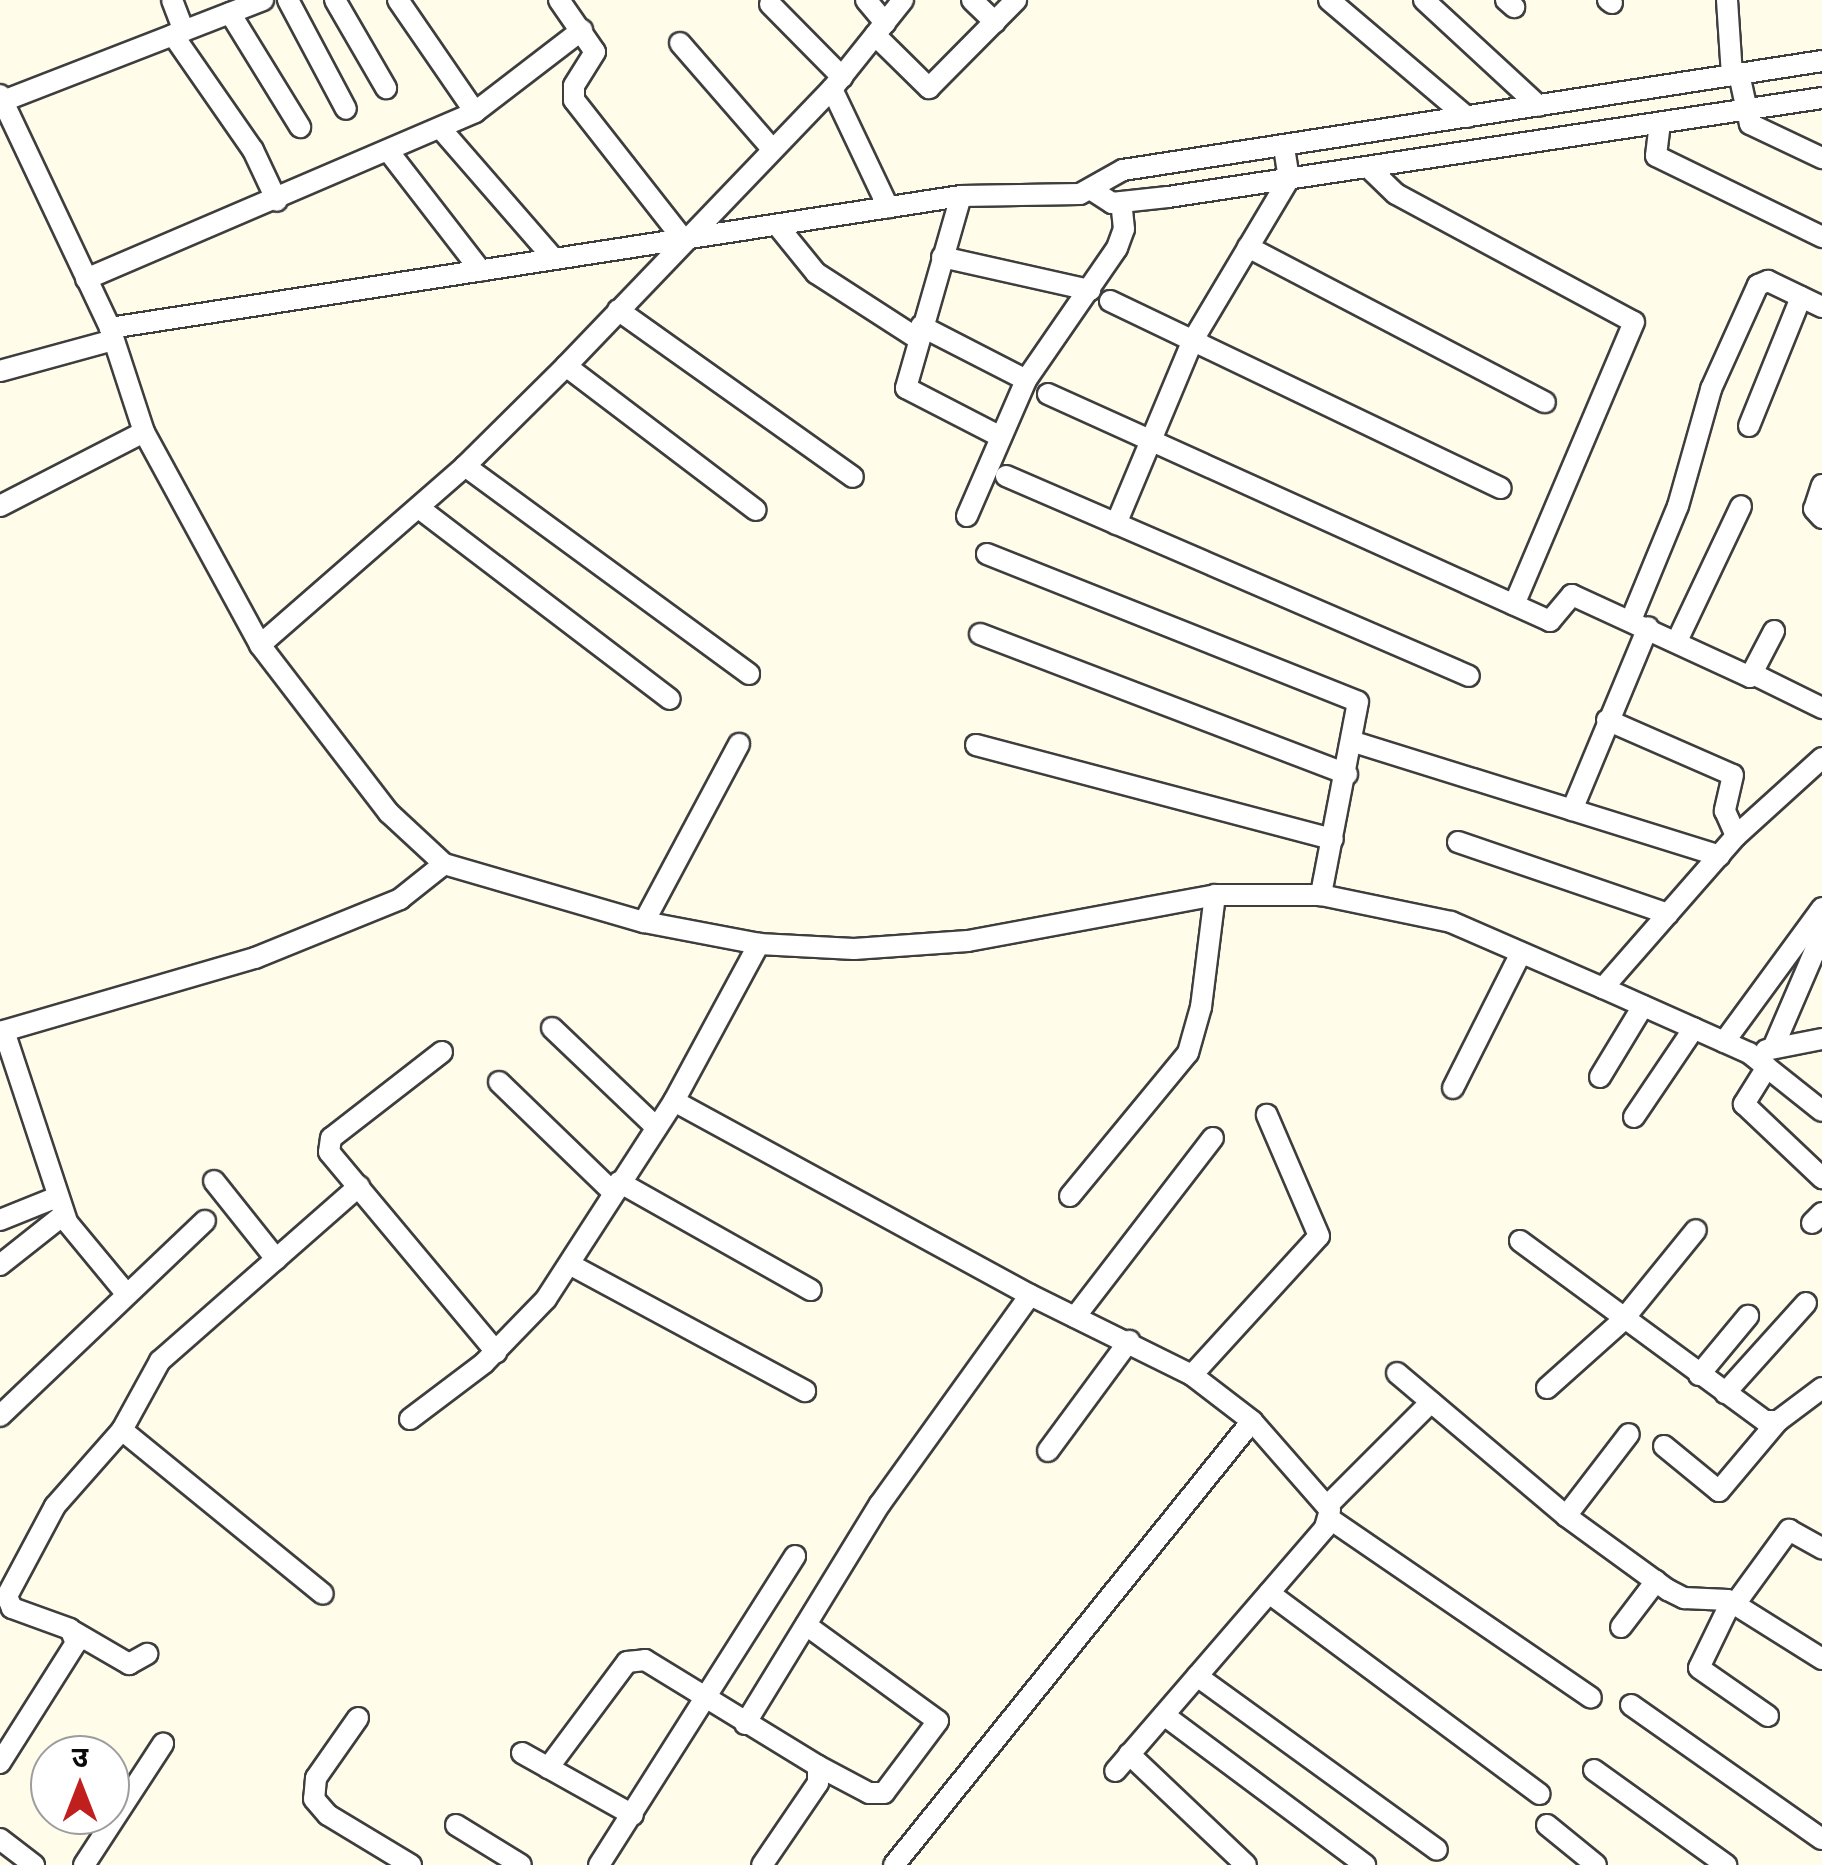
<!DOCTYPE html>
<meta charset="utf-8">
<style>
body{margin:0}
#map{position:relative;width:1822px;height:1865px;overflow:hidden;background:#fffcea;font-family:"IBM Plex Serif","Noto Sans Devanagari",serif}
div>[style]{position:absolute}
.roads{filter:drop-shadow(2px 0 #3e3e3e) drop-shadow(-2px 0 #3e3e3e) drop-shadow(0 2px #3e3e3e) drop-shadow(0 -2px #3e3e3e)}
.minor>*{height:20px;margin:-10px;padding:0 10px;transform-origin:10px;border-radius:10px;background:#fff}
span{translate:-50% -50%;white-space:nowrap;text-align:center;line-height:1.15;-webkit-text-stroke:10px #fff;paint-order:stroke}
.north{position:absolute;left:30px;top:1735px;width:100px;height:100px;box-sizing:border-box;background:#fff;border:2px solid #9d9d9d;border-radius:50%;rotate:0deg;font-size:28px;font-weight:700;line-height:40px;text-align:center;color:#0b0b0b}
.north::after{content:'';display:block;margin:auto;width:35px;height:45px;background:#c11f1e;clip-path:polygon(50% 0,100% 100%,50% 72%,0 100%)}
</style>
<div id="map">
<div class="roads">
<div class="minor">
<div style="left:172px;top:0;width:33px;rotate:69deg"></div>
<div style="left:288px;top:0;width:123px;rotate:62deg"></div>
<div style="left:335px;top:0;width:102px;rotate:59.9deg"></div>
<div style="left:398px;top:0;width:136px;rotate:55.5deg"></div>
<div style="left:559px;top:0;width:63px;rotate:55.3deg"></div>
<div style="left:595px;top:52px;width:40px;rotate:122deg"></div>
<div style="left:574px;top:86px;width:14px;rotate:90deg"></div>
<div style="left:574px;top:100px;width:177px;rotate:51.9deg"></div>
<div style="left:866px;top:0;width:30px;rotate:50deg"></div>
<div style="left:972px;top:0;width:32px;rotate:44deg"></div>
<div style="left:1329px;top:0;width:181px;rotate:40.3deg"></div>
<div style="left:1424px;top:0;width:156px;rotate:42.7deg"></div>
<div style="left:1506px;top:0;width:11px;rotate:41deg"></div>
<div style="left:1608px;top:0;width:5px;rotate:37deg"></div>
<div style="left:1727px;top:0;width:76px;rotate:86.2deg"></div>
<div style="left:770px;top:4px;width:103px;rotate:45.4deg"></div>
<div style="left:230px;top:13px;width:134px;rotate:58.4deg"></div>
<div style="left:173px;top:35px;width:140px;rotate:55.2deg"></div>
<div style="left:253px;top:150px;width:56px;rotate:64.8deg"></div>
<div style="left:875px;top:35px;width:76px;rotate:44.5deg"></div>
<div style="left:929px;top:88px;width:124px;rotate:-45.3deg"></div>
<div style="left:680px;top:43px;width:140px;rotate:49deg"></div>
<div style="left:1739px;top:74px;width:51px;rotate:77.6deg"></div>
<div style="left:1750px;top:124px;width:80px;rotate:25.3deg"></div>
<div style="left:832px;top:89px;width:131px;rotate:64.6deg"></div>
<div style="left:0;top:95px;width:258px;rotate:64.7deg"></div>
<div style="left:110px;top:328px;width:109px;rotate:71.9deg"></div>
<div style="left:144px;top:432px;width:243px;rotate:61.4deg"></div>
<div style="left:260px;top:645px;width:212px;rotate:52.5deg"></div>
<div style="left:389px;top:813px;width:75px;rotate:42.8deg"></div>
<div style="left:444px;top:864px;width:208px;rotate:16.2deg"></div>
<div style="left:644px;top:922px;width:117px;rotate:10.8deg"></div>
<div style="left:759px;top:944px;width:95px;rotate:3deg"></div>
<div style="left:854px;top:949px;width:114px;rotate:-4deg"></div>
<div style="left:968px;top:941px;width:251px;rotate:-10.5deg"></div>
<div style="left:1215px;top:895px;width:106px"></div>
<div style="left:1321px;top:895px;width:133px;rotate:11.7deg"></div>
<div style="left:1451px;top:922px;width:166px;rotate:23.5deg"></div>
<div style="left:1603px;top:988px;width:160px;rotate:24deg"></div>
<div style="left:1749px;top:1053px;width:93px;rotate:38.5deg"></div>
<div style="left:3px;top:101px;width:279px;rotate:-21.2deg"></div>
<div style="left:1660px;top:123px;width:33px;rotate:97deg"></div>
<div style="left:1656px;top:156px;width:185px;rotate:26deg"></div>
<div style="left:441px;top:129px;width:172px;rotate:49deg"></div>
<div style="left:389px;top:152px;width:150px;rotate:52.3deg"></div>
<div style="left:1369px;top:168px;width:37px;rotate:44deg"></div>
<div style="left:1396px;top:194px;width:270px;rotate:28.3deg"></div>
<div style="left:1634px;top:322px;width:307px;rotate:113deg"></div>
<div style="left:1092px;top:190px;width:24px;rotate:33deg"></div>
<div style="left:1112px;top:203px;width:56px;rotate:-6.1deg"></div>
<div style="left:1168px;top:197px;width:661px;rotate:-8.61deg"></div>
<div style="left:961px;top:196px;width:200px;rotate:106deg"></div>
<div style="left:906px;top:388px;width:105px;rotate:27.3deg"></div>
<div style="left:777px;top:225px;width:62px;rotate:50.9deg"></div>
<div style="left:816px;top:273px;width:121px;rotate:32.9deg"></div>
<div style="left:1248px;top:247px;width:335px;rotate:27.6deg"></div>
<div style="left:942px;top:257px;width:152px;rotate:12.6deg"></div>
<div style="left:86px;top:279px;width:423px;rotate:-23.2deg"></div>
<div style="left:475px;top:112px;width:135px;rotate:-37.5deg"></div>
<div style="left:1110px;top:301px;width:433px;rotate:25.6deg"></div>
<div style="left:618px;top:310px;width:288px;rotate:35.4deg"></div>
<div style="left:921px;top:326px;width:118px;rotate:27.2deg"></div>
<div style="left:110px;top:328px;width:861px;rotate:-8.82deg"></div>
<div style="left:961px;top:196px;width:119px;rotate:-1deg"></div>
<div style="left:1080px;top:194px;width:49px;rotate:-29.2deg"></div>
<div style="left:1123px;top:170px;width:707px;rotate:-8.86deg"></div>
<div style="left:566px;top:366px;width:238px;rotate:37.2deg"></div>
<div style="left:0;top:371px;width:117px;rotate:-15.3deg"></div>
<div style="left:1048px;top:394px;width:551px;rotate:24.33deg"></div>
<div style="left:1550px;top:621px;width:34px;rotate:-50deg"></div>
<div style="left:1572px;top:595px;width:196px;rotate:24.7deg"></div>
<div style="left:1750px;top:677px;width:52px;rotate:-62.4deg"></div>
<div style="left:1749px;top:426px;width:139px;rotate:-68deg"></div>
<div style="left:465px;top:466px;width:352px;rotate:36.2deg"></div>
<div style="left:1006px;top:476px;width:504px;rotate:23.36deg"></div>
<div style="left:1822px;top:485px;width:25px;rotate:108deg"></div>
<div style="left:1814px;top:509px;width:12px;rotate:48deg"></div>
<div style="left:0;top:506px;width:162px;rotate:-27.2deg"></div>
<div style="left:419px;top:508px;width:315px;rotate:37.3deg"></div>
<div style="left:967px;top:516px;width:148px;rotate:-66.5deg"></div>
<div style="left:1026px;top:380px;width:160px;rotate:-55.4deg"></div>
<div style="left:1117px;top:248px;width:20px;rotate:-70deg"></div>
<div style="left:1124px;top:229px;width:27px;rotate:-96deg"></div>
<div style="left:1116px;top:524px;width:199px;rotate:-67.3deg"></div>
<div style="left:1193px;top:340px;width:187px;rotate:-59.2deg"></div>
<div style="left:1289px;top:179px;width:33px;rotate:-99deg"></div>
<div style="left:987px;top:554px;width:399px;rotate:21.7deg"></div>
<div style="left:1358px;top:702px;width:197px;rotate:100.9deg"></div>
<div style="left:1631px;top:620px;width:123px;rotate:-67.6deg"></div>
<div style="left:1678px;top:506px;width:122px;rotate:-74.2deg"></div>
<div style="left:1711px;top:389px;width:114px;rotate:-65.7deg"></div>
<div style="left:1758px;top:285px;width:11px;rotate:-22deg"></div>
<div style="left:1768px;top:281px;width:60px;rotate:25.7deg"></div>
<div style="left:980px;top:634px;width:393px;rotate:20.9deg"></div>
<div style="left:1677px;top:641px;width:149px;rotate:-64.6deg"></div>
<div style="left:260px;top:645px;width:272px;rotate:-41.1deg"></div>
<div style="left:465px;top:466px;width:142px;rotate:-44.7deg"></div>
<div style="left:566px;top:366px;width:384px;rotate:-46.2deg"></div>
<div style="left:832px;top:89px;width:114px;rotate:-51.4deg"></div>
<div style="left:1755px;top:675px;width:75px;rotate:26.2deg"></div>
<div style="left:1607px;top:720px;width:137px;rotate:23.6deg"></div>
<div style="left:1733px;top:775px;width:37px;rotate:103deg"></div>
<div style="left:1725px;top:811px;width:27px;rotate:66deg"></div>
<div style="left:1354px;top:742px;width:383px;rotate:17.3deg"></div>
<div style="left:976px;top:745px;width:369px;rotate:14.8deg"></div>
<div style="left:1572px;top:810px;width:198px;rotate:-67.4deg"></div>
<div style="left:1458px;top:842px;width:222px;rotate:18.9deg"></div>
<div style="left:644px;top:922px;width:202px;rotate:-61.9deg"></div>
<div style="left:1603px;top:988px;width:202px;rotate:-48.8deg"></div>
<div style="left:1736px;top:836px;width:116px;rotate:-42.2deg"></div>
<div style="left:552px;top:1028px;width:144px;rotate:43.6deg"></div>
<div style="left:4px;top:1031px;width:201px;rotate:71.7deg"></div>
<div style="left:67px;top:1222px;width:91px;rotate:50.4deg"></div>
<div style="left:0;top:1032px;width:266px;rotate:-16.2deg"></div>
<div style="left:255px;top:958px;width:157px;rotate:-22.1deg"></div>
<div style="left:400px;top:899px;width:56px;rotate:-38.5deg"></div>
<div style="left:1724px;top:1042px;width:166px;rotate:-53.8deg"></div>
<div style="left:1773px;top:1048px;width:124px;rotate:-66.7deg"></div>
<div style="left:1766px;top:1050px;width:57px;rotate:-11.1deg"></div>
<div style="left:442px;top:1052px;width:140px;rotate:142.2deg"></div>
<div style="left:331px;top:1138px;width:14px;rotate:98deg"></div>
<div style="left:329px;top:1152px;width:261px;rotate:50.1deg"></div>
<div style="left:1767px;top:1067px;width:44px;rotate:121.9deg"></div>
<div style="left:1744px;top:1104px;width:108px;rotate:43.5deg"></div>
<div style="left:1600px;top:1077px;width:83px;rotate:-58.8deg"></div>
<div style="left:499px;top:1082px;width:158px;rotate:44deg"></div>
<div style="left:1453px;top:1088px;width:151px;rotate:-63.3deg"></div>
<div style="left:674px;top:1101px;width:405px;rotate:28.6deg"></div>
<div style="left:1030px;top:1295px;width:181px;rotate:26.3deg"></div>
<div style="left:1192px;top:1375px;width:76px;rotate:37.5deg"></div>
<div style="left:1252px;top:1421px;width:118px;rotate:48.8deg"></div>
<div style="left:1330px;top:1510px;width:19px;rotate:106deg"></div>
<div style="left:1325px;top:1528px;width:321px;rotate:130.8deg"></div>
<div style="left:1634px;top:1117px;width:107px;rotate:-56deg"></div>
<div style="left:214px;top:1181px;width:100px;rotate:51.5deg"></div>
<div style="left:619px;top:1182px;width:220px;rotate:29.4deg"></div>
<div style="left:1070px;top:1196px;width:185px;rotate:-50.5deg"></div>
<div style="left:1188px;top:1053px;width:48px;rotate:-74.2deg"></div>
<div style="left:1201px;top:1007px;width:113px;rotate:-82.9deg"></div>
<div style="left:0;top:1220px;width:61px;rotate:-22deg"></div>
<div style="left:1812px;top:1223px;width:14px;rotate:-45deg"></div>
<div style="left:1520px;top:1241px;width:304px;rotate:36.3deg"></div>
<div style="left:1765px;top:1421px;width:13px"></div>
<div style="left:1778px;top:1421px;width:55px;rotate:-36.9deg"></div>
<div style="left:0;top:1265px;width:80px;rotate:-38.4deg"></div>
<div style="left:571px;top:1265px;width:266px;rotate:28.3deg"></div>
<div style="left:1075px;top:1317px;width:226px;rotate:-52.4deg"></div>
<div style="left:1397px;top:1373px;width:221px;rotate:40.2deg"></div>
<div style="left:1566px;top:1516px;width:126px;rotate:36deg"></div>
<div style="left:1668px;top:1590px;width:18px;rotate:27deg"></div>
<div style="left:1684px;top:1598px;width:44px;rotate:2.6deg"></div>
<div style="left:1728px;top:1600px;width:111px;rotate:32.1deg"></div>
<div style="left:1192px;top:1375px;width:188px;rotate:-47.6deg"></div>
<div style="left:1319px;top:1236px;width:132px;rotate:-113.3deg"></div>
<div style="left:1699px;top:1375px;width:77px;rotate:-50.3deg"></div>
<div style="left:1547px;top:1388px;width:101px;rotate:-41.8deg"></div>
<div style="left:1622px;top:1321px;width:117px;rotate:-50.9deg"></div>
<div style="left:1725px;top:1393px;width:121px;rotate:-48deg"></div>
<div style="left:0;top:1416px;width:283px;rotate:-43.6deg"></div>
<div style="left:410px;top:1419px;width:93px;rotate:-37.1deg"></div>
<div style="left:484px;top:1363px;width:89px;rotate:-45.9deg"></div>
<div style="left:546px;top:1299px;width:236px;rotate:-57.1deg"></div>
<div style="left:674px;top:1101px;width:179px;rotate:-61.6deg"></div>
<div style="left:122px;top:1430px;width:259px;rotate:39.2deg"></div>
<div style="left:1664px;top:1446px;width:71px;rotate:39.3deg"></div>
<div style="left:1719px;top:1491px;width:92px;rotate:-49.9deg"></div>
<div style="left:1048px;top:1451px;width:137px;rotate:-53.6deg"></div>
<div style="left:1327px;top:1506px;width:147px;rotate:-45deg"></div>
<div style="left:1566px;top:1516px;width:103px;rotate:-52.5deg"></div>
<div style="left:1330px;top:1519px;width:316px;rotate:34.4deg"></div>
<div style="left:1269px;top:1593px;width:337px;rotate:36.6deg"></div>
<div style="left:1731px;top:1602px;width:73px;rotate:115.9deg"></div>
<div style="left:1699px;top:1668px;width:84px;rotate:34.8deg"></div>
<div style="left:1735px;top:1604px;width:92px;rotate:-53.9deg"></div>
<div style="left:1789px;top:1530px;width:38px;rotate:29deg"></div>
<div style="left:806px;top:1625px;width:163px;rotate:36deg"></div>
<div style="left:938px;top:1721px;width:90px;rotate:126.9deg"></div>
<div style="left:884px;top:1793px;width:15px;rotate:180deg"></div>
<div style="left:869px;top:1793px;width:58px;rotate:-152.1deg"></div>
<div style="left:1621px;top:1627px;width:58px;rotate:-52.7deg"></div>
<div style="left:74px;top:1632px;width:64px;rotate:30.2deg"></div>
<div style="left:129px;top:1664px;width:21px;rotate:-29deg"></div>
<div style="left:1197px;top:1676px;width:296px;rotate:35.9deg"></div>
<div style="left:1631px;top:1705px;width:233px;rotate:35.1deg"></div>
<div style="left:1164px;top:1715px;width:251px;rotate:36.7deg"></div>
<div style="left:358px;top:1718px;width:73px;rotate:125deg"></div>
<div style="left:316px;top:1778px;width:21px;rotate:95deg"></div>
<div style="left:314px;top:1799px;width:21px;rotate:49deg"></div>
<div style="left:328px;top:1815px;width:97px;rotate:31.1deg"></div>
<div style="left:745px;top:1724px;width:258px;rotate:-58.5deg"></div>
<div style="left:880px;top:1504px;width:257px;rotate:-54.3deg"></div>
<div style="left:522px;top:1753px;width:127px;rotate:29.2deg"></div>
<div style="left:1129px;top:1754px;width:161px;rotate:43.5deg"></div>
<div style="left:0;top:1763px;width:142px;rotate:-57.7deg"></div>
<div style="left:76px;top:1643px;width:15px;rotate:-113deg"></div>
<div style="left:70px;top:1629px;width:62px;rotate:-160.1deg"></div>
<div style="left:12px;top:1608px;width:13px;rotate:-113deg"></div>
<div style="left:7px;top:1596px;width:102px;rotate:-61.9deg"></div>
<div style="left:55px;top:1506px;width:101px;rotate:-48.6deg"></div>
<div style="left:122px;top:1430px;width:79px;rotate:-61.2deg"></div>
<div style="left:160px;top:1361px;width:265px;rotate:-41.3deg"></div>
<div style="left:548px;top:1768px;width:132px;rotate:-53.3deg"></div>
<div style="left:627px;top:1662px;width:18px;rotate:-6deg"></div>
<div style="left:645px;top:1660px;width:203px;rotate:31.5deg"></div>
<div style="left:818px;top:1766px;width:17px;rotate:90deg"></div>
<div style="left:818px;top:1783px;width:99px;rotate:124.3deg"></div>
<div style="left:1594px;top:1770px;width:163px;rotate:35.7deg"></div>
<div style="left:456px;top:1825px;width:76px;rotate:31.6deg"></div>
<div style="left:1547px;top:1825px;width:63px;rotate:39.2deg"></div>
<div style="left:0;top:1839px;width:43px;rotate:37.4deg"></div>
<div style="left:84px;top:1865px;width:145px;rotate:-56.9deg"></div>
<div style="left:599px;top:1865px;width:366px;rotate:-57.6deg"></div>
<div style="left:894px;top:1865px;width:570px;rotate:-51.12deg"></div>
</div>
</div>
<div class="north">उ</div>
</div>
